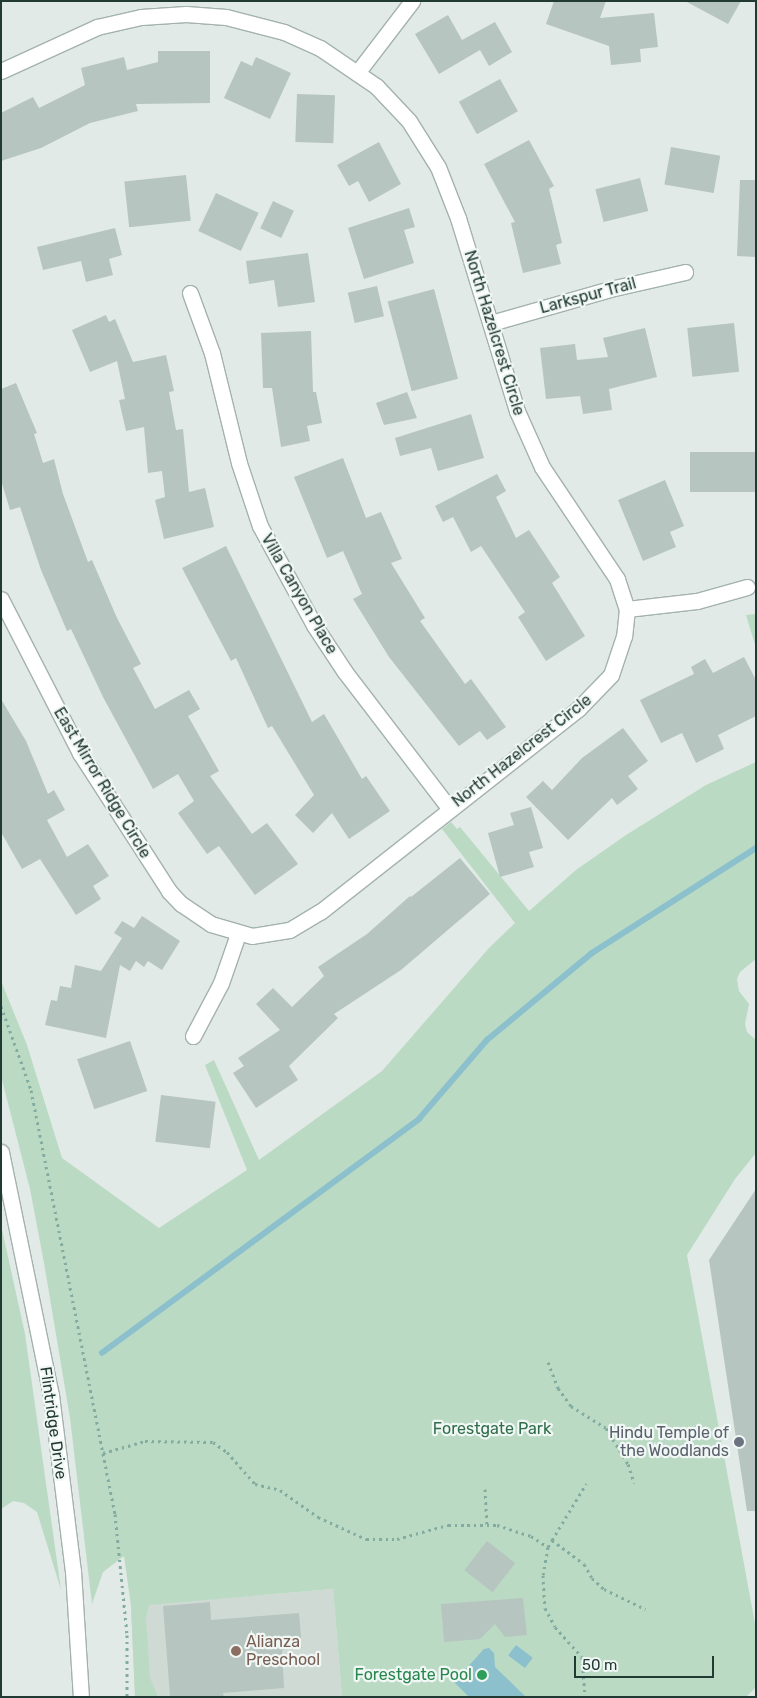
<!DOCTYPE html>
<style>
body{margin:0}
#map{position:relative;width:757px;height:1698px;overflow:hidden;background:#e1eae6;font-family:Rubik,sans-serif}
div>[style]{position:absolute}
.built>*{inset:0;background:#cfdad5}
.green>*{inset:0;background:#badac4}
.water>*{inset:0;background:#8bc0cc;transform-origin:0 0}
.stream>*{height:5.5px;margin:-2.75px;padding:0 2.75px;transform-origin:2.75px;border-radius:2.75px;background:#8bc0cc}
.building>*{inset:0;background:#b6c5bf;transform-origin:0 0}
.path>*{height:3px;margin-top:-1.5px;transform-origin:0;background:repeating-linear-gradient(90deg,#83aca1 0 2.5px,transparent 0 6.5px)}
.roads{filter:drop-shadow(1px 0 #a4b2ad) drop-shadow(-1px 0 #a4b2ad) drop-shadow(0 1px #a4b2ad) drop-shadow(0 -1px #a4b2ad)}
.minor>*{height:15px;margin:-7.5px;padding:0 7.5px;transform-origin:7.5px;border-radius:7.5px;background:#fff}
.tertiary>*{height:15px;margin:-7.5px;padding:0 7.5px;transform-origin:7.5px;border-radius:7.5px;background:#fff}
.dots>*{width:14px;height:14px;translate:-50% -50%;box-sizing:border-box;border:2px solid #f1f7f4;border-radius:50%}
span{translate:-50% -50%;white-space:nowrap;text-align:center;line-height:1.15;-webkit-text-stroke:4.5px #f1f7f4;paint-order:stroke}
.street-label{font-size:16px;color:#223a34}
.park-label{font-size:16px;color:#2f6e4a}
.worship-label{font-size:16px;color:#5b616d}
.right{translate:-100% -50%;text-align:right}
.education-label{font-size:16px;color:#785e54}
.left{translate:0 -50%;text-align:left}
.leisure-label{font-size:16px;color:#27864d}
.frame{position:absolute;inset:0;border:2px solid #223a34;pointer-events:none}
.scale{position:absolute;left:574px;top:1656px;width:140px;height:22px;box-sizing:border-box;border:2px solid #223a34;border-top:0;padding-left:6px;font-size:15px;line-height:18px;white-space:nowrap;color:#223a34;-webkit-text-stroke:4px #f1f7f4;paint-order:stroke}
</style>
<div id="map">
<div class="built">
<div style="clip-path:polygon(333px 1589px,342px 1697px,135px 1697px,131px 1606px)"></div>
</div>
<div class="green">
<div style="clip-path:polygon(756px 614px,756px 648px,746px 615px)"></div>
<div style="clip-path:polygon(756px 762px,756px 959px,740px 972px,737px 979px,739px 991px,749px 1004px,745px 1024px,747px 1032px,756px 1040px,756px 1153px,735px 1179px,687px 1255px,756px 1629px,756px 1687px,746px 1697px,342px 1697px,333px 1589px,149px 1605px,146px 1617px,150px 1678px,158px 1697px,135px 1697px,131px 1606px,124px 1556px,103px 1572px,92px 1604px,70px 1418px,44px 1263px,30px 1189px,1px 1076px,1px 981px,27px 1045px,62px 1158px,159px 1228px,247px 1170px,205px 1065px,214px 1060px,259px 1160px,382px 1071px,489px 948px,515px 923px,442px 829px,451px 822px,457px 829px,460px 827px,529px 911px,576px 870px,626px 835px,706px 785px)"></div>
<div style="clip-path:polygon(1px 1225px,25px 1334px,61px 1590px,37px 1512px,24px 1503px,13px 1501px,1px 1509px)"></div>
</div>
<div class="water">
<div style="left:516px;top:1645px;width:21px;height:13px;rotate:37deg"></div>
<div style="clip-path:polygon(489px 1648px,494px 1653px,495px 1667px,526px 1697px,469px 1697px,454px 1682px,484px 1649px)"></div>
</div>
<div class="stream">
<div style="left:102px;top:1353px;width:394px;rotate:-36.4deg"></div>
<div style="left:419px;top:1119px;width:104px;rotate:-49.3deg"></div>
<div style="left:487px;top:1040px;width:136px;rotate:-39.6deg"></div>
<div style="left:592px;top:953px;width:195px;rotate:-32.6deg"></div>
</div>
<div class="building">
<div style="clip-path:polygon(554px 1px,606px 1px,600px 18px,654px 13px,658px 47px,640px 49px,641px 62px,611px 65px,609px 46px,546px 24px)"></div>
<div style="clip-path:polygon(685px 1px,741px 1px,728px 24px)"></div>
<div style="clip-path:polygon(448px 15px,462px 40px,495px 22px,512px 52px,489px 66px,480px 50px,439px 74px,415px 34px)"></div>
<div style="clip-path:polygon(158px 51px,210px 51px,210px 103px,136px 104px,138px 111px,90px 123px,41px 148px,1px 161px,1px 113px,33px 97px,39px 108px,85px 85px,81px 68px,124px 57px,127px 70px,158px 62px)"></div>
<div style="clip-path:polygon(256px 57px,291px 73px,270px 119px,224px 98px,241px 61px,252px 66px)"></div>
<div style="left:500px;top:79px;width:37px;height:47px;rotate:61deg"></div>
<div style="left:297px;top:94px;width:38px;height:48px;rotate:2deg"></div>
<div style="clip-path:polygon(529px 140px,554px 186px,549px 189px,562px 243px,556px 245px,561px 264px,523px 273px,511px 223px,515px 222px,484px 164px)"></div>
<div style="clip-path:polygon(379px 142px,401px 184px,369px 202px,358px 181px,349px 186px,337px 165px)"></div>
<div style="left:671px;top:147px;width:50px;height:38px;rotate:10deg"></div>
<div style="left:186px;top:175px;width:46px;height:62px;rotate:84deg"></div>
<div style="left:640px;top:178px;width:34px;height:46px;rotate:76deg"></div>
<div style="clip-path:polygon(740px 180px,756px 180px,756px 257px,737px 256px)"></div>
<div style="left:216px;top:193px;width:47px;height:42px;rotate:25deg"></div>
<div style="left:273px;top:201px;width:23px;height:30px;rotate:25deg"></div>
<div style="clip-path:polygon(409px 208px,415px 227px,404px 230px,414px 263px,364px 279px,348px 228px)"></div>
<div style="clip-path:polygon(115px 228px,122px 255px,109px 259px,113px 275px,86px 282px,81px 261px,43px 270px,37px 247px)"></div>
<div style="clip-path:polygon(308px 253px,315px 302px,278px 307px,274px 280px,249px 284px,246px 261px)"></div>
<div style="left:377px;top:286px;width:31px;height:30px;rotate:77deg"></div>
<div style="left:434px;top:289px;width:93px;height:48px;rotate:75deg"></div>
<div style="clip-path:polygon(106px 315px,109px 322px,115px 319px,133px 362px,166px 355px,174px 391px,169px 392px,176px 430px,183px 429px,189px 492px,205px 488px,214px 527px,164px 539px,155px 500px,165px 497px,162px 471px,148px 473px,144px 427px,126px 431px,119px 400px,125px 399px,117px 361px,90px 372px,72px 330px)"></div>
<div style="left:734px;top:323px;width:49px;height:47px;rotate:84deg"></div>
<div style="clip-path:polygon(645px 328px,657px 377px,609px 389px,612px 410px,583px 414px,580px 396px,546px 399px,540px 348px,575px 344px,577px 360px,608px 357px,603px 338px)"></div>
<div style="clip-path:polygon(311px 331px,313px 392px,316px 392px,322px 423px,307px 426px,310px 441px,281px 447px,272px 388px,263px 388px,261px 333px)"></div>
<div style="clip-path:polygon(16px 383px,37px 433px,34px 434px,43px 463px,54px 459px,63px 494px,88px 562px,92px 560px,117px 618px,141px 664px,133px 668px,155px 709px,189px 690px,200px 709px,188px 716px,219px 771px,210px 776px,252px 834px,267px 823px,298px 864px,255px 895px,219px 846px,207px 854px,178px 813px,194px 801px,178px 774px,153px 789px,103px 697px,71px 629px,67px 631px,41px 570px,20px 507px,10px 510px,1px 480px,1px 389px)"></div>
<div style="clip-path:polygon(407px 392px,417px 418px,384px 425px,376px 403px)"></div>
<div style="clip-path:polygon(471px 414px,484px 458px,438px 471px,431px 448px,400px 456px,395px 438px)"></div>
<div style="left:756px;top:452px;width:40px;height:66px;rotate:90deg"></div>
<div style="clip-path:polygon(343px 458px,366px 518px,381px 512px,402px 559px,391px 563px,425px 618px,420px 621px,465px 684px,471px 679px,506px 727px,487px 740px,480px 731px,459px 746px,389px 657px,353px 599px,362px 594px,343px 551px,327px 558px,294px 477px)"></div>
<div style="clip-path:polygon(497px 474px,506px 491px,496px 497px,516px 538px,529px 530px,560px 577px,552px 583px,585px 636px,546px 661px,518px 617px,525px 612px,481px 546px,471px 552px,453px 517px,443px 522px,435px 506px)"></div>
<div style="clip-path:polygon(665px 480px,684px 526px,670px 532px,676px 547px,643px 561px,618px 500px)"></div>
<div style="clip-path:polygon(226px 546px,312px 722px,324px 714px,362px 779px,366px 776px,390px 811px,349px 839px,332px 813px,313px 833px,295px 815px,314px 795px,272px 726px,268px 728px,236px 658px,231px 661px,182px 568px)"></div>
<div style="clip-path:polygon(744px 657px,756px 680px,756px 716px,718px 735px,724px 749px,696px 763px,682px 733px,661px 743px,640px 700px,694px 674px,691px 667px,705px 659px,713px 673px)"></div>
<div style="clip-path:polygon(1px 699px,26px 741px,48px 794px,54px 790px,65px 810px,47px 820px,67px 857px,88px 844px,109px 876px,93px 886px,101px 899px,76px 915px,40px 859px,22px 869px,1px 832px)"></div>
<div style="clip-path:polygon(623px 728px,648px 761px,628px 776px,638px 789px,617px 805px,612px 798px,568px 840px,526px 797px,543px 781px,552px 790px,582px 758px)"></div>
<div style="clip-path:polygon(531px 807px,543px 848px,529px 852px,534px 867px,500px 877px,488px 833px,514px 825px,510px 813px)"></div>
<div style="clip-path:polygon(460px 858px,490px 894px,401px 970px,334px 1014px,338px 1018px,289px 1066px,298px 1080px,256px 1108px,233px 1073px,244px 1066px,238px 1058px,280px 1030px,256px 1004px,273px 988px,292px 1007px,324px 976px,318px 967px,367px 934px,410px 896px,411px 897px)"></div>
<div style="clip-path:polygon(142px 916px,180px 941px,162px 970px,148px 961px,144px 967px,136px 961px,130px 971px,120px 965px,106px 1038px,45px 1025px,51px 1000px,57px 1001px,60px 986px,71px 988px,75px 965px,101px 971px,122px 938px,114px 933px,122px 921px,134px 928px)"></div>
<div style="left:130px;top:1041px;width:53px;height:56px;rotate:71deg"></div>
<div style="left:161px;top:1095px;width:55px;height:47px;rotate:7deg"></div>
<div style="clip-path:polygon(756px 1189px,756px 1511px,747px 1511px,709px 1260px)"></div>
<div style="left:487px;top:1541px;width:36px;height:37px;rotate:38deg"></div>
<div style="clip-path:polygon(523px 1598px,527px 1635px,505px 1637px,495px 1624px,480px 1639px,444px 1642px,441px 1604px)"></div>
<div style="clip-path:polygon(210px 1602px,211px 1620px,299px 1613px,302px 1648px,282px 1650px,284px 1688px,223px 1693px,224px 1697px,170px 1696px,163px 1606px)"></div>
</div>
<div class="path">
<div style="left:1px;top:1006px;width:89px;rotate:70.3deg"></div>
<div style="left:31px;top:1090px;width:432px;rotate:78.8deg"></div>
<div style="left:115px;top:1514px;width:122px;rotate:84.3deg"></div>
<div style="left:127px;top:1635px;width:62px;rotate:90deg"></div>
<div style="left:548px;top:1362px;width:28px;rotate:69deg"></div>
<div style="left:558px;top:1388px;width:22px;rotate:54deg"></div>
<div style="left:571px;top:1406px;width:41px;rotate:32.2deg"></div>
<div style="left:606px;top:1428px;width:42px;rotate:58.6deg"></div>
<div style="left:628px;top:1464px;width:20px;rotate:72deg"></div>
<div style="left:103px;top:1453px;width:44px;rotate:-15.9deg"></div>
<div style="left:145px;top:1441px;width:68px;rotate:0.8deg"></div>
<div style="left:213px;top:1442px;width:17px;rotate:36deg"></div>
<div style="left:227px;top:1452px;width:43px;rotate:48.8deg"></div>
<div style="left:255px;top:1484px;width:26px;rotate:13deg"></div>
<div style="left:280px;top:1490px;width:47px;rotate:35.4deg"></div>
<div style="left:318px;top:1517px;width:53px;rotate:24.6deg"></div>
<div style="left:366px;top:1539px;width:31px"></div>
<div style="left:397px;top:1539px;width:53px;rotate:-15.4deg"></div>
<div style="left:448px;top:1525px;width:49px"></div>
<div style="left:497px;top:1525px;width:36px;rotate:18deg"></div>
<div style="left:531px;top:1536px;width:20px;rotate:33deg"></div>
<div style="left:548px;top:1547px;width:28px;rotate:100deg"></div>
<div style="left:543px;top:1575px;width:33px;rotate:87deg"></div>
<div style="left:545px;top:1608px;width:21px;rotate:62deg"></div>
<div style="left:555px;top:1627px;width:40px;rotate:48deg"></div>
<div style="left:582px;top:1657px;width:40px;rotate:85.7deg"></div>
<div style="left:485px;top:1489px;width:36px;rotate:87deg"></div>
<div style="left:552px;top:1540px;width:66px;rotate:-58.7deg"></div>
<div style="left:548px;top:1547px;width:8px;rotate:-60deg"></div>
<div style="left:552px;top:1540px;width:40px;rotate:37deg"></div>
<div style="left:584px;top:1564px;width:16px;rotate:60deg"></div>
<div style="left:592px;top:1578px;width:16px;rotate:43deg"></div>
<div style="left:604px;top:1589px;width:46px;rotate:26deg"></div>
</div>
<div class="roads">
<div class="minor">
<div style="left:1px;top:71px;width:106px;rotate:-24.6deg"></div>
<div style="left:97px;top:27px;width:45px;rotate:-12.8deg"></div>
<div style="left:141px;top:17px;width:45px;rotate:-3.8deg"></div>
<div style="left:186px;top:14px;width:40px;rotate:4.3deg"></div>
<div style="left:226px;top:17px;width:60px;rotate:14.5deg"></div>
<div style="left:284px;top:32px;width:39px;rotate:24deg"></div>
<div style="left:320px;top:48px;width:68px;rotate:34.2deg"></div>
<div style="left:376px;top:86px;width:48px;rotate:46.7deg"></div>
<div style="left:409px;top:121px;width:54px;rotate:57.8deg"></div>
<div style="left:438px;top:167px;width:55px;rotate:68.6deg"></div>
<div style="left:458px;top:218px;width:202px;rotate:73deg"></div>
<div style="left:517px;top:411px;width:61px;rotate:65.9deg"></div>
<div style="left:542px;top:467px;width:135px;rotate:56.2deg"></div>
<div style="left:617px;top:579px;width:32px;rotate:72deg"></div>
<div style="left:627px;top:609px;width:27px;rotate:96deg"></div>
<div style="left:624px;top:636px;width:41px;rotate:108.4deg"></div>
<div style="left:611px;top:675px;width:47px;rotate:134.1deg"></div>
<div style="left:578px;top:709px;width:327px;rotate:141.8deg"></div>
<div style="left:321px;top:911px;width:37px;rotate:149deg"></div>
<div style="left:289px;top:930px;width:37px;rotate:171deg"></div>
<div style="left:252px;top:936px;width:43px;rotate:-163.7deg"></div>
<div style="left:211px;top:924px;width:36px;rotate:-146deg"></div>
<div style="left:181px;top:904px;width:18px;rotate:-133deg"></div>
<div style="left:169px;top:891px;width:164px;rotate:-122.8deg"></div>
<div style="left:80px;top:753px;width:173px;rotate:-117.2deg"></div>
<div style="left:357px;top:73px;width:91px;rotate:-52.6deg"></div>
<div style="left:190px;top:293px;width:64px;rotate:69.9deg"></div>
<div style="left:212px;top:353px;width:113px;rotate:76.2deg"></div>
<div style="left:239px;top:463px;width:66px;rotate:71.6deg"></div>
<div style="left:260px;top:526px;width:113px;rotate:61.4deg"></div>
<div style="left:314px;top:625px;width:56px;rotate:56.6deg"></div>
<div style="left:345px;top:672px;width:171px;rotate:52.6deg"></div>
<div style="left:491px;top:323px;width:124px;rotate:-15.9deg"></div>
<div style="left:610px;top:289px;width:77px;rotate:-12.8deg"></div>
<div style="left:627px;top:609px;width:70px;rotate:-6.5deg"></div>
<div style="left:697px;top:601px;width:52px;rotate:-15.6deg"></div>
<div style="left:193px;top:1036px;width:60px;rotate:-62.2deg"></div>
<div style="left:221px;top:983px;width:52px;rotate:-70.9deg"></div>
</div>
<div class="tertiary">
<div style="left:1px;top:1152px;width:248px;rotate:78.4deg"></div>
<div style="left:51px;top:1395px;width:177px;rotate:82.9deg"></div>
<div style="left:73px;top:1571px;width:126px;rotate:86.4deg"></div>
</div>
</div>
<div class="dots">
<div style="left:739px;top:1442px;background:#6b7280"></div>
<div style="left:236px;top:1651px;background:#8d6e63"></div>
<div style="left:482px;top:1675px;background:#2e9e5b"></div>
</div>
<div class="street-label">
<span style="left:588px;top:296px;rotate:-15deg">Larkspur Trail</span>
<span style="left:494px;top:333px;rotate:73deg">North Hazelcrest Circle</span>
<span style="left:299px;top:594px;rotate:60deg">Villa Canyon Place</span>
<span style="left:522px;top:751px;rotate:-38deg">North Hazelcrest Circle</span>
<span style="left:102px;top:783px;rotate:59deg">East Mirror Ridge Circle</span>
<span style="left:53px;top:1423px;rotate:82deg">Flintridge Drive</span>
</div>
<div class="park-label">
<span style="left:492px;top:1429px">Forestgate Park</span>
</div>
<div class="worship-label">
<span class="right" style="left:729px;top:1442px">Hindu Temple of<br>the Woodlands</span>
</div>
<div class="education-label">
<span class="left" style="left:246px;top:1651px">Alianza<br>Preschool</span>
</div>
<div class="leisure-label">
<span class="right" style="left:472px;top:1675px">Forestgate Pool</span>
</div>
<div class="frame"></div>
<div class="scale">50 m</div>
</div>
